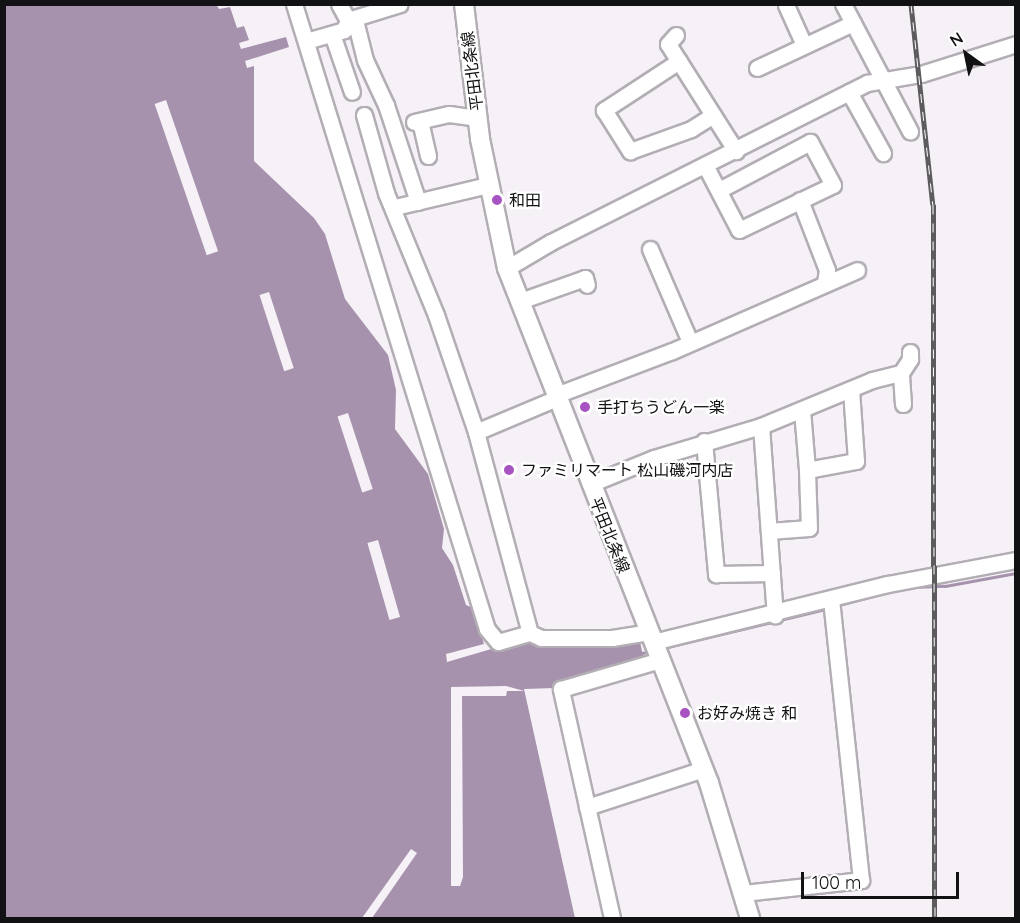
<!DOCTYPE html>
<meta charset="utf-8">
<style>
body{margin:0}
#map{position:relative;width:1020px;height:923px;overflow:hidden;background:#f6f1f7;font-family:Quicksand,"Noto Sans JP",sans-serif}
div>[style]{position:absolute}
.water>*{inset:0;background:#a692ad}
.pier>*{inset:0;background:#f6f1f7;transform-origin:0 0}
.stream>*{height:3px;margin:-1.5px;padding:0 1.5px;transform-origin:1.5px;border-radius:1.5px;background:#a692ad}
.roads{filter:drop-shadow(2px 0 #b2aeb4) drop-shadow(-2px 0 #b2aeb4) drop-shadow(0 2px #b2aeb4) drop-shadow(0 -2px #b2aeb4)}
.minor>*{height:15px;margin:-7.5px;padding:0 7.5px;transform-origin:7.5px;border-radius:7.5px;background:#fff}
.major>*{height:18px;margin:-9px;padding:0 9px;transform-origin:9px;border-radius:9px;background:#fff}
.rail>*{height:5px;margin-top:-2.5px;transform-origin:0;background:repeating-linear-gradient(90deg,#fff 0 9px,#5d5b5e 0 18px);box-sizing:border-box;border-block:2px solid #5d5b5e}
.dots>*{width:16px;height:16px;translate:-50% -50%;box-sizing:border-box;border:3px solid #fff;border-radius:50%}
span{translate:-50% -50%;white-space:nowrap;text-align:center;line-height:1.15;-webkit-text-stroke:4.5px #fff;paint-order:stroke}
.street-label{font-size:16px;color:#121113}
.poi-label{font-size:16px;color:#121113}
.left{translate:0 -50%;text-align:left}
.frame{position:absolute;inset:0;border:6px solid #121113;pointer-events:none}
.north{position:absolute;left:936px;top:24px;width:60px;height:60px;-webkit-text-stroke:4px #fff;paint-order:stroke;rotate:327deg;font-size:16px;font-weight:700;line-height:24px;text-align:center;color:#121113}
.north::after{content:'';display:block;margin:auto;width:21px;height:27px;background:#121113;clip-path:polygon(50% 0,100% 100%,50% 72%,0 100%)}
.scale{position:absolute;left:801px;top:872px;width:158px;height:27px;box-sizing:border-box;border:3px solid #121113;border-top:0;padding-left:8px;font-size:18px;line-height:21px;white-space:nowrap;color:#121113;-webkit-text-stroke:4px #fff;paint-order:stroke}
</style>
<div id="map">
<div class="water">
<div style="clip-path:polygon(216px 4px,219px 9px,230px 7px,237px 28px,244px 26px,249px 40px,239px 43px,241px 49px,286px 37px,289px 47px,245px 61px,247px 68px,254px 66px,254px 161px,314px 218px,325px 234px,345px 299px,388px 355px,396px 390px,395px 429px,428px 474px,444px 529px,442px 548px,453px 565px,466px 605px,473px 608px,484px 644px,446px 654px,447px 662px,529px 638px,592px 645px,640px 642px,644px 660px,563px 680px,555px 688px,524px 689px,575px 918px,5px 918px,5px 5px)"></div>
</div>
<div class="pier">
<div style="left:166px;top:100px;width:160px;height:12px;rotate:71deg"></div>
<div style="left:269px;top:292px;width:80px;height:10px;rotate:72deg"></div>
<div style="left:348px;top:413px;width:80px;height:11px;rotate:72deg"></div>
<div style="left:378px;top:540px;width:80px;height:11px;rotate:74deg"></div>
<div style="clip-path:polygon(506px 686px,524px 691px,507px 691px,506px 696px,462px 696px,463px 877px,460px 886px,451px 886px,451px 687px)"></div>
<div style="clip-path:polygon(411px 849px,417px 853px,372px 918px,362px 918px)"></div>
</div>
<div class="stream">
<div style="left:911px;top:587px;width:34px;rotate:-2deg"></div>
<div style="left:945px;top:586px;width:72px;rotate:-10.4deg"></div>
<div style="left:835px;top:606px;width:54px;rotate:-15.1deg"></div>
<div style="left:663px;top:648px;width:168px;rotate:-13.5deg"></div>
<div style="left:642px;top:653px;width:9px;rotate:-13deg"></div>
</div>
<div class="roads">
<div class="minor">
<div style="left:294px;top:4px;width:654px;rotate:72.84deg"></div>
<div style="left:487px;top:629px;width:17px;rotate:50deg"></div>
<div style="left:498px;top:642px;width:33px;rotate:-16deg"></div>
<div style="left:339px;top:4px;width:18px;rotate:61deg"></div>
<div style="left:348px;top:20px;width:54px;rotate:-17.1deg"></div>
<div style="left:843px;top:4px;width:144px;rotate:62.2deg"></div>
<div style="left:786px;top:5px;width:44px;rotate:65.8deg"></div>
<div style="left:355px;top:20px;width:41px;rotate:76deg"></div>
<div style="left:365px;top:60px;width:50px;rotate:65deg"></div>
<div style="left:386px;top:105px;width:102px;rotate:71.7deg"></div>
<div style="left:332px;top:34px;width:61px;rotate:71deg"></div>
<div style="left:676px;top:35px;width:12px;rotate:132deg"></div>
<div style="left:668px;top:44px;width:127px;rotate:57.6deg"></div>
<div style="left:306px;top:41px;width:40px;rotate:-16deg"></div>
<div style="left:344px;top:30px;width:11px;rotate:-68deg"></div>
<div style="left:679px;top:61px;width:90px;rotate:146.8deg"></div>
<div style="left:604px;top:110px;width:49px;rotate:57.6deg"></div>
<div style="left:630px;top:151px;width:65px;rotate:-19.8deg"></div>
<div style="left:691px;top:129px;width:26px;rotate:-32deg"></div>
<div style="left:757px;top:68px;width:106px;rotate:-25.1deg"></div>
<div style="left:849px;top:92px;width:70px;rotate:60.9deg"></div>
<div style="left:364px;top:115px;width:81px;rotate:74.2deg"></div>
<div style="left:386px;top:193px;width:132px;rotate:67.7deg"></div>
<div style="left:436px;top:315px;width:124px;rotate:71.1deg"></div>
<div style="left:476px;top:432px;width:208px;rotate:75deg"></div>
<div style="left:530px;top:633px;width:12px;rotate:24deg"></div>
<div style="left:541px;top:638px;width:71px"></div>
<div style="left:612px;top:638px;width:37px;rotate:-9deg"></div>
<div style="left:420px;top:121px;width:36px;rotate:77deg"></div>
<div style="left:414px;top:122px;width:36px;rotate:-13deg"></div>
<div style="left:449px;top:114px;width:28px;rotate:8deg"></div>
<div style="left:706px;top:167px;width:71px;rotate:62.4deg"></div>
<div style="left:739px;top:230px;width:104px;rotate:-25.6deg"></div>
<div style="left:833px;top:185px;width:49px;rotate:-118.1deg"></div>
<div style="left:810px;top:142px;width:103px;rotate:152.2deg"></div>
<div style="left:800px;top:200px;width:75px;rotate:68.9deg"></div>
<div style="left:827px;top:270px;width:13px;rotate:99deg"></div>
<div style="left:395px;top:207px;width:96px;rotate:-13.3deg"></div>
<div style="left:650px;top:249px;width:101px;rotate:66.7deg"></div>
<div style="left:507px;top:268px;width:51px;rotate:-30.6deg"></div>
<div style="left:551px;top:242px;width:354px;rotate:-26.7deg"></div>
<div style="left:867px;top:83px;width:55px;rotate:-9.5deg"></div>
<div style="left:921px;top:74px;width:100px;rotate:-17.5deg"></div>
<div style="left:520px;top:301px;width:69px;rotate:-19.5deg"></div>
<div style="left:585px;top:278px;width:7px;rotate:74deg"></div>
<div style="left:556px;top:395px;width:124px;rotate:-20.8deg"></div>
<div style="left:672px;top:351px;width:202px;rotate:-23.6deg"></div>
<div style="left:903px;top:404px;width:31px;rotate:-94deg"></div>
<div style="left:901px;top:373px;width:17px;rotate:-57deg"></div>
<div style="left:910px;top:359px;width:7px;rotate:-90deg"></div>
<div style="left:802px;top:410px;width:60px;rotate:85.2deg"></div>
<div style="left:807px;top:470px;width:50px;rotate:-10.4deg"></div>
<div style="left:856px;top:461px;width:72px;rotate:-94deg"></div>
<div style="left:761px;top:426px;width:190px;rotate:85.8deg"></div>
<div style="left:476px;top:432px;width:88px;rotate:-22.8deg"></div>
<div style="left:704px;top:441px;width:134px;rotate:84.8deg"></div>
<div style="left:716px;top:574px;width:56px;rotate:-1deg"></div>
<div style="left:590px;top:484px;width:69px;rotate:-22.1deg"></div>
<div style="left:654px;top:458px;width:112px;rotate:-16.7deg"></div>
<div style="left:761px;top:426px;width:120px;rotate:-22.5deg"></div>
<div style="left:872px;top:380px;width:30px;rotate:-14deg"></div>
<div style="left:769px;top:531px;width:40px;rotate:-4.3deg"></div>
<div style="left:809px;top:528px;width:58px;rotate:-92deg"></div>
<div style="left:653px;top:642px;width:242px;rotate:-13.9deg"></div>
<div style="left:888px;top:584px;width:130px;rotate:-10.6deg"></div>
<div style="left:587px;top:807px;width:122px;rotate:-18.1deg"></div>
<div style="left:744px;top:893px;width:118px;rotate:-6.3deg"></div>
<div style="left:861px;top:880px;width:281px;rotate:-96.1deg"></div>
<div style="left:612px;top:918px;width:235px;rotate:-102.6deg"></div>
<div style="left:561px;top:689px;width:103px;rotate:-16.3deg"></div>
</div>
<div class="major">
<div style="left:464px;top:4px;width:136px;rotate:83.2deg"></div>
<div style="left:480px;top:139px;width:132px;rotate:78.2deg"></div>
<div style="left:507px;top:268px;width:553px;rotate:68.58deg"></div>
<div style="left:709px;top:783px;width:141px;rotate:73.1deg"></div>
</div>
</div>
<div class="rail">
<div style="left:911px;top:4px;width:202px;rotate:83.8deg"></div>
<div style="left:933px;top:205px;width:713px;rotate:89.84deg"></div>
</div>
<div class="dots">
<div style="left:497px;top:200px;background:#a753c2"></div>
<div style="left:585px;top:407px;background:#a753c2"></div>
<div style="left:509px;top:470px;background:#a753c2"></div>
<div style="left:685px;top:713px;background:#a753c2"></div>
</div>
<div class="street-label">
<span style="left:472px;top:71px;rotate:-97deg">平田北条線</span>
<span style="left:610px;top:535px;rotate:68deg">平田北条線</span>
</div>
<div class="poi-label">
<span class="left" style="left:509px;top:200px">和田</span>
<span class="left" style="left:597px;top:407px">手打ちうどん一楽</span>
<span class="left" style="left:521px;top:470px">ファミリマート 松山磯河内店</span>
<span class="left" style="left:697px;top:713px">お好み焼き 和</span>
</div>
<div class="frame"></div>
<div class="north">N</div>
<div class="scale">100 m</div>
</div>
